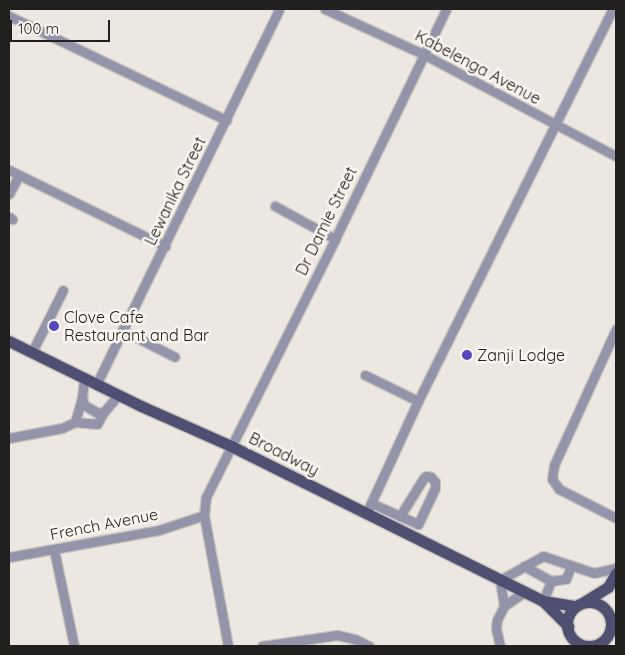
<!DOCTYPE html>
<style>
body{margin:0}
#map{position:relative;width:625px;height:655px;overflow:hidden;background:#ece8e1;font-family:Quicksand,sans-serif}
div>[style]{position:absolute}
.roads{filter:drop-shadow(1px 0 #c8c4be) drop-shadow(-1px 0 #c8c4be) drop-shadow(0 1px #c8c4be) drop-shadow(0 -1px #c8c4be)}
.minor>*{height:9px;margin:-4.5px;padding:0 4.5px;transform-origin:4.5px;border-radius:4.5px;background:#9394a9}
.major>*{height:11px;margin:-5.5px;padding:0 5.5px;transform-origin:5.5px;border-radius:5.5px;background:#4f4f72}
.major>.ring{margin:-5.5px;padding:0;box-sizing:content-box;background:none;border:11px solid #4f4f72;border-radius:50%}
.dots>*{width:14px;height:14px;translate:-50% -50%;box-sizing:border-box;border:2px solid #faf5ef;border-radius:50%}
span{translate:-50% -50%;white-space:nowrap;text-align:center;line-height:1.15;-webkit-text-stroke:5px #faf5ef;paint-order:stroke}
.street-label{font-size:16px;color:#22201e}
.poi-label{font-size:16px;color:#22201e}
.left{translate:0 -50%;text-align:left}
.frame{position:absolute;inset:0;border:10px solid #22201e;pointer-events:none}
.scale{position:absolute;left:10px;top:20px;width:100px;height:22px;box-sizing:border-box;border:2px solid #22201e;border-top:0;padding-left:6px;font-size:15px;line-height:18px;white-space:nowrap;color:#22201e;-webkit-text-stroke:4px #faf5ef;paint-order:stroke}
</style>
<div id="map">
<div class="roads">
<div class="minor">
<div style="left:325px;top:9px;width:108px;rotate:24.7deg"></div>
<div style="left:423px;top:54px;width:218px;rotate:27.9deg"></div>
<div style="left:9px;top:16px;width:241px;rotate:25.6deg"></div>
<div style="left:9px;top:170px;width:174px;rotate:26deg"></div>
<div style="left:9px;top:194px;width:21px;rotate:-62deg"></div>
<div style="left:275px;top:206px;width:68px;rotate:28.8deg"></div>
<div style="left:9px;top:217px;width:4px;rotate:34deg"></div>
<div style="left:616px;top:329px;width:149px;rotate:114.5deg"></div>
<div style="left:554px;top:465px;width:14px;rotate:98deg"></div>
<div style="left:552px;top:479px;width:12px;rotate:55deg"></div>
<div style="left:559px;top:489px;width:64px;rotate:27deg"></div>
<div style="left:122px;top:330px;width:59px;rotate:27deg"></div>
<div style="left:32px;top:352px;width:69px;rotate:-63.4deg"></div>
<div style="left:365px;top:375px;width:59px;rotate:26.1deg"></div>
<div style="left:84px;top:379px;width:18px;rotate:96deg"></div>
<div style="left:82px;top:397px;width:8px;rotate:76deg"></div>
<div style="left:84px;top:405px;width:14px;rotate:30deg"></div>
<div style="left:96px;top:412px;width:7px;rotate:8deg"></div>
<div style="left:103px;top:413px;width:23px;rotate:-50deg"></div>
<div style="left:96px;top:385px;width:418px;rotate:-64deg"></div>
<div style="left:75px;top:422px;width:26px;rotate:-74deg"></div>
<div style="left:9px;top:438px;width:54px;rotate:-10.7deg"></div>
<div style="left:62px;top:428px;width:14px;rotate:-25deg"></div>
<div style="left:75px;top:422px;width:22px;rotate:5deg"></div>
<div style="left:97px;top:424px;width:13px;rotate:-61deg"></div>
<div style="left:371px;top:503px;width:32px;rotate:24deg"></div>
<div style="left:400px;top:516px;width:44px;rotate:-58.1deg"></div>
<div style="left:423px;top:479px;width:4px;rotate:-45deg"></div>
<div style="left:426px;top:476px;width:5px;rotate:11deg"></div>
<div style="left:431px;top:477px;width:6px;rotate:51deg"></div>
<div style="left:435px;top:482px;width:6px;rotate:90deg"></div>
<div style="left:435px;top:488px;width:40px;rotate:115deg"></div>
<div style="left:418px;top:524px;width:20px;rotate:-156deg"></div>
<div style="left:366px;top:514px;width:124px;rotate:-65.3deg"></div>
<div style="left:418px;top:401px;width:438px;rotate:-63.6deg"></div>
<div style="left:54px;top:550px;width:98px;rotate:78.2deg"></div>
<div style="left:9px;top:557px;width:152px;rotate:-10.2deg"></div>
<div style="left:159px;top:530px;width:47px;rotate:-18.4deg"></div>
<div style="left:524px;top:566px;width:31px;rotate:29deg"></div>
<div style="left:551px;top:581px;width:15px;rotate:-8deg"></div>
<div style="left:566px;top:579px;width:14px;rotate:-69deg"></div>
<div style="left:543px;top:601px;width:22px;rotate:-68deg"></div>
<div style="left:504px;top:606px;width:26px;rotate:-99deg"></div>
<div style="left:500px;top:580px;width:49px;rotate:-29.2deg"></div>
<div style="left:543px;top:556px;width:54px;rotate:18.4deg"></div>
<div style="left:594px;top:573px;width:23px;rotate:-13deg"></div>
<div style="left:228px;top:646px;width:133px;rotate:-100.4deg"></div>
<div style="left:204px;top:515px;width:18px;rotate:-84deg"></div>
<div style="left:206px;top:497px;width:288px;rotate:-63.4deg"></div>
<div style="left:335px;top:239px;width:255px;rotate:-64.2deg"></div>
<div style="left:262px;top:646px;width:76px;rotate:-8.3deg"></div>
<div style="left:337px;top:635px;width:18px;rotate:13deg"></div>
<div style="left:355px;top:639px;width:16px;rotate:27deg"></div>
<div style="left:500px;top:646px;width:18px;rotate:-103deg"></div>
<div style="left:496px;top:628px;width:8px;rotate:-83deg"></div>
<div style="left:497px;top:620px;width:16px;rotate:-63deg"></div>
<div style="left:504px;top:606px;width:24px;rotate:-35deg"></div>
</div>
<div class="major">
<div style="left:9px;top:341px;width:147px;rotate:26.2deg"></div>
<div style="left:141px;top:406px;width:98px;rotate:24deg"></div>
<div style="left:231px;top:446px;width:348px;rotate:26.4deg"></div>
<div style="left:543px;top:601px;width:33px;rotate:9deg"></div>
<div style="left:584px;top:602px;width:28px;rotate:-32deg"></div>
<div style="left:608px;top:587px;width:16px;rotate:-60deg"></div>
<div class="ring" style="left:567px;top:602px;width:33px;height:33px"></div>
<div style="left:545px;top:603px;width:33px;rotate:45deg"></div>
</div>
</div>
<div class="dots">
<div style="left:54px;top:326px;background:#5747bf"></div>
<div style="left:467px;top:355px;background:#5747bf"></div>
</div>
<div class="street-label">
<span style="left:478px;top:67px;rotate:28deg">Kabelenga Avenue</span>
<span style="left:175px;top:191px;rotate:-64deg">Lewanika Street</span>
<span style="left:326px;top:221px;rotate:-64deg">Dr Damie Street</span>
<span style="left:284px;top:454px;rotate:27deg">Broadway</span>
<span style="left:104px;top:524px;rotate:-11deg">French Avenue</span>
</div>
<div class="poi-label">
<span class="left" style="left:64px;top:326px">Clove Cafe<br>Restaurant and Bar</span>
<span class="left" style="left:477px;top:355px">Zanji Lodge</span>
</div>
<div class="frame"></div>
<div class="scale">100 m</div>
</div>
